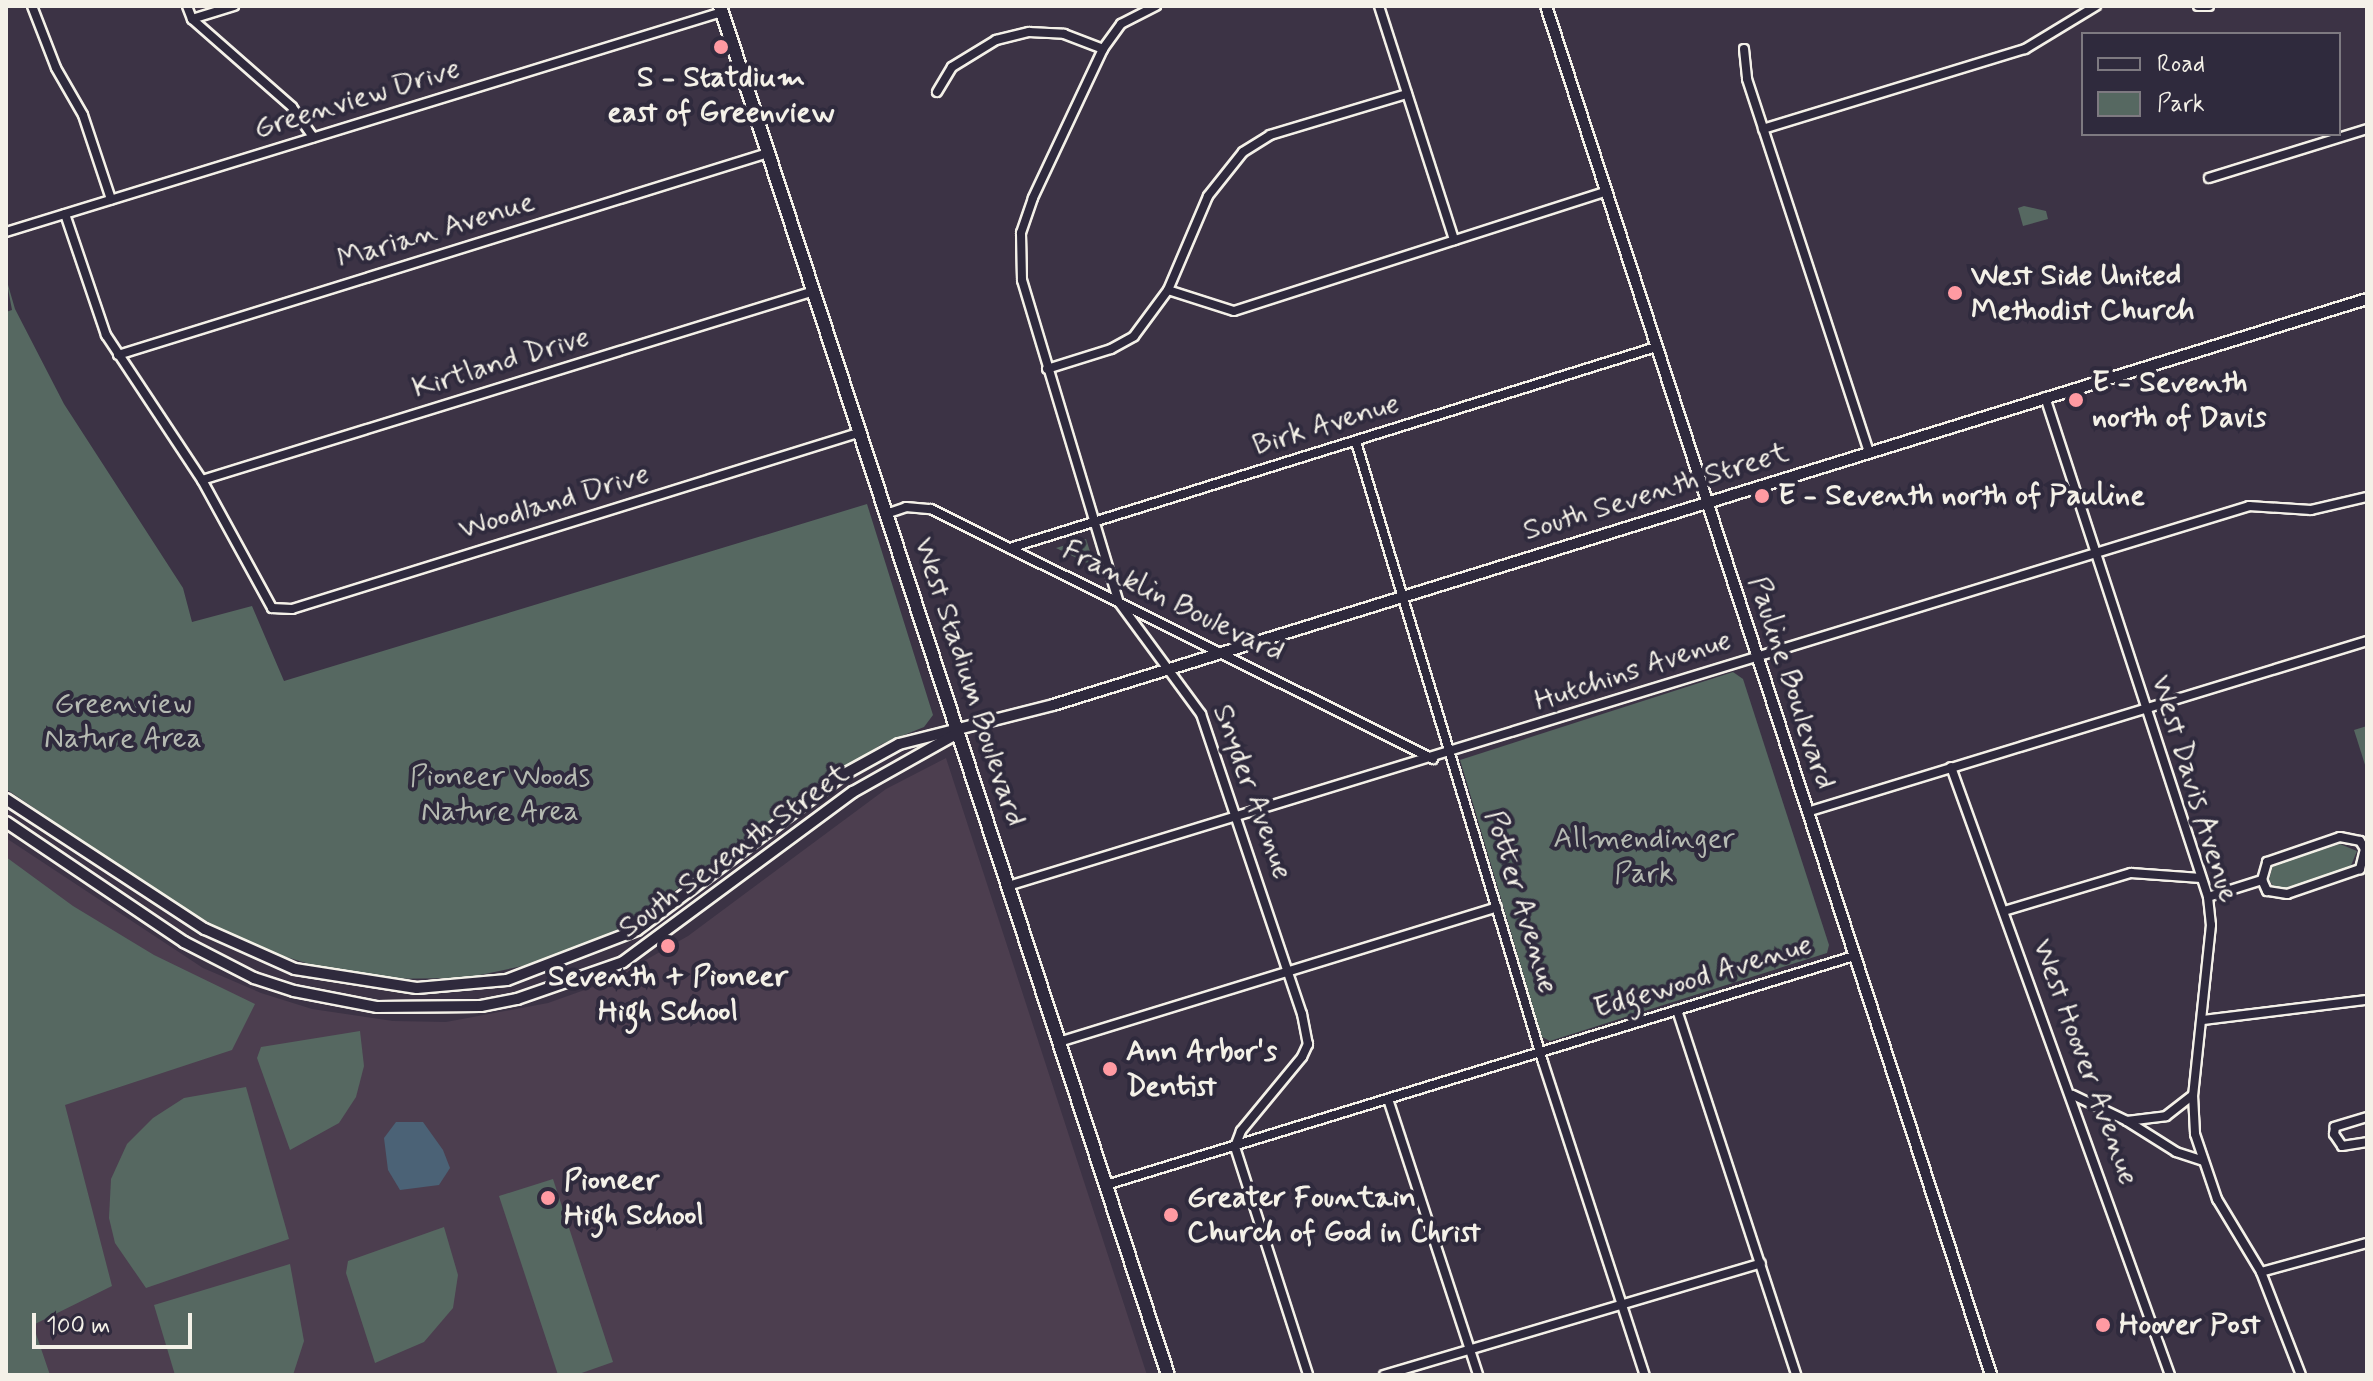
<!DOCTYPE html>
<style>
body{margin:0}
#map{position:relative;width:2373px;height:1381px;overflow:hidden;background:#3c3345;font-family:Mynerve,sans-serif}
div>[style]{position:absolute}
.built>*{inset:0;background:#4c3e4f}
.green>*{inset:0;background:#566861}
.water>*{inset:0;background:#4b6276}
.roads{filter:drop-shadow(2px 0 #f4f1e8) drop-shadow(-2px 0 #f4f1e8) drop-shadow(0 2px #f4f1e8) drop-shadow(0 -2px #f4f1e8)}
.minor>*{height:8px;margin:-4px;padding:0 4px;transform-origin:4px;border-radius:4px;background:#2f2a3d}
.tertiary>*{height:10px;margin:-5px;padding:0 5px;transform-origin:5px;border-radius:5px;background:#2f2a3d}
.secondary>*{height:12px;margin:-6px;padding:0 6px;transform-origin:6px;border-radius:6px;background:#2f2a3d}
.dots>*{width:22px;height:22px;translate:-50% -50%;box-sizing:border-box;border:4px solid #2f2a3d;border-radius:50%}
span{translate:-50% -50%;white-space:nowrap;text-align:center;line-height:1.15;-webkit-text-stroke:8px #2f2a3d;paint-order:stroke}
.poi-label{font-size:30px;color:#f4f1e8;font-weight:700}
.left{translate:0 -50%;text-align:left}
.street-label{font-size:30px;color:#f4f1e8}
.park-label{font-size:30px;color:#b5bab2}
.frame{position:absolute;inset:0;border:8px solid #f4f1e8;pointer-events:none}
.legend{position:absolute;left:2081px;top:32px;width:260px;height:104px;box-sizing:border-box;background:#2f2a3d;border:2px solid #7e7a81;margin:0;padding:10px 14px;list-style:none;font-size:24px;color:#f4f1e8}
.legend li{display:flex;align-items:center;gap:16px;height:40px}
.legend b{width:40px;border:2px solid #7e7a81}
.scale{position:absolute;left:32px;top:1313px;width:160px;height:36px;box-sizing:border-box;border:4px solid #f4f1e8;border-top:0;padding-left:10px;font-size:24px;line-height:28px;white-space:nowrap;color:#f4f1e8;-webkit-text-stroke:6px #2f2a3d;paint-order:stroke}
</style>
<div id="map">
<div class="built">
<div style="clip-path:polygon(946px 758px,1147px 1375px,6px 1375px,6px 838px,203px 968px,261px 993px,312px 1009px,393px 1021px,446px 1022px,548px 1003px,607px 982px,688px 936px,886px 789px)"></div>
</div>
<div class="green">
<div style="clip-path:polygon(2024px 206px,2046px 211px,2048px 219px,2023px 226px,2018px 208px)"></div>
<div style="clip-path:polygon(6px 278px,15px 309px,64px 404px,183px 588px,192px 622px,252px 606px,284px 681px,867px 504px,933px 715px,924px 727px,882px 744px,814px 788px,631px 923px,551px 960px,466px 978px,379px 979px,335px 972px,251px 946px,176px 904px,6px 789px,6px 312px,12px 310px)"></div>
<div style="clip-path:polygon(1086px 539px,1095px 567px,1056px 548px)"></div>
<div style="clip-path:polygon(1733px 672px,1743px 679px,1829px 945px,1827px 953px,1550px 1041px,1542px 1037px,1460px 760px)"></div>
<div style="clip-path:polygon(2367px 726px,2367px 771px,2354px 730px)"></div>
<div style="clip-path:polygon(2340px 844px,2357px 851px,2350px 868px,2285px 888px,2274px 887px,2269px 880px,2273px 865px)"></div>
<div style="clip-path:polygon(6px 857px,73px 906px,154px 955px,255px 1004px,232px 1050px,65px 1105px,112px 1286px,33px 1325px,50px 1375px,6px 1375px)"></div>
<div style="clip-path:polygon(360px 1031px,364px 1066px,356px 1097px,339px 1123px,290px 1150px,257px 1058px,261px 1047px)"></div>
<div style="clip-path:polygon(246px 1087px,289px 1239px,146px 1288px,115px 1243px,109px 1218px,111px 1179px,127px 1144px,153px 1118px,184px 1098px)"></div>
<div style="clip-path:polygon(553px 1179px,613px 1362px,576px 1375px,558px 1375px,499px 1196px)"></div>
<div style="clip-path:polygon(444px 1227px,458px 1275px,453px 1308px,424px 1342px,375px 1363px,346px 1273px,348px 1261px)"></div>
<div style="clip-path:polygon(290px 1264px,304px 1341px,293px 1375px,175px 1375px,154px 1305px)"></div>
</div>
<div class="water">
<div style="clip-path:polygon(396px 1122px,423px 1122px,443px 1150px,450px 1168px,439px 1185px,400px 1190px,388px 1170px,384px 1138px)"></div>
</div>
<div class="roads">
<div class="minor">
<div style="left:32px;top:6px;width:66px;rotate:68.8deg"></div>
<div style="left:56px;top:68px;width:54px;rotate:60.1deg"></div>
<div style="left:83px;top:115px;width:89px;rotate:71.6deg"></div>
<div style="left:187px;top:6px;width:14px;rotate:69deg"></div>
<div style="left:192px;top:19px;width:133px;rotate:41.3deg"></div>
<div style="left:292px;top:107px;width:37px;rotate:55deg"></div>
<div style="left:1156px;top:6px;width:39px;rotate:153deg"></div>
<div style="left:1121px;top:24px;width:31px;rotate:126deg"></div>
<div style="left:1103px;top:49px;width:165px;rotate:115.2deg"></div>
<div style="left:1033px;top:198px;width:37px;rotate:109deg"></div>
<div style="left:1021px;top:233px;width:47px;rotate:88.8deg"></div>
<div style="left:1022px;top:280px;width:335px;rotate:73.3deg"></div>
<div style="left:1118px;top:601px;width:140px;rotate:53.7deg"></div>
<div style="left:1201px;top:714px;width:317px;rotate:71.4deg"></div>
<div style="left:1302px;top:1014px;width:31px;rotate:79deg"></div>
<div style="left:1308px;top:1044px;width:14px;rotate:115deg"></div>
<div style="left:1302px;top:1057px;width:96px;rotate:129.5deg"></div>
<div style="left:1241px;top:1131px;width:17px;rotate:111deg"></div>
<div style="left:1235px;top:1147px;width:239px;rotate:72.2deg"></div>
<div style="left:1379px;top:6px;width:246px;rotate:72.2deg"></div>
<div style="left:2198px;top:6px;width:11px"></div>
<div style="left:192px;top:19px;width:44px;rotate:-17.2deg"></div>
<div style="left:1744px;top:49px;width:30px;rotate:84deg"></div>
<div style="left:1747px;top:79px;width:392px;rotate:71.9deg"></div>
<div style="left:937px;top:92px;width:29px;rotate:-59deg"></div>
<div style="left:952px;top:67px;width:52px;rotate:-31.5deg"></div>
<div style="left:996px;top:40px;width:34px;rotate:-14deg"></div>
<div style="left:1029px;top:32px;width:35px;rotate:3deg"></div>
<div style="left:1064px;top:34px;width:42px;rotate:21deg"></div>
<div style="left:1763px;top:129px;width:274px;rotate:-17deg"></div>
<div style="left:2025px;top:49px;width:83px;rotate:-31.2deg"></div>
<div style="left:2209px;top:178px;width:165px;rotate:-17.2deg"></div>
<div style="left:65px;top:214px;width:128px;rotate:71.3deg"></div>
<div style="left:106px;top:335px;width:174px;rotate:56.5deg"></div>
<div style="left:202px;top:480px;width:146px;rotate:61.3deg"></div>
<div style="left:272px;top:608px;width:20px;rotate:3deg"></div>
<div style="left:292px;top:609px;width:596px;rotate:-17.28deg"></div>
<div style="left:6px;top:232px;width:749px;rotate:-17.08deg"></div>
<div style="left:1168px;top:290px;width:69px;rotate:17.7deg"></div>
<div style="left:1234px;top:311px;width:390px;rotate:-17.8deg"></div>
<div style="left:118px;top:355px;width:681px;rotate:-17.26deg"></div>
<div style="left:1047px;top:369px;width:67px;rotate:-17.4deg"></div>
<div style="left:1111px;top:349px;width:26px;rotate:-29deg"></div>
<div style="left:1134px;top:336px;width:57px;rotate:-53.5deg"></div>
<div style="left:1168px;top:290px;width:102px;rotate:-66.9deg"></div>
<div style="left:1208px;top:196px;width:56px;rotate:-51.5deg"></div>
<div style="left:1243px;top:152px;width:32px;rotate:-32deg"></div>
<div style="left:1270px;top:135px;width:143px;rotate:-16.7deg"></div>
<div style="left:2045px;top:397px;width:526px;rotate:71.94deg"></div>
<div style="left:2208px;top:897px;width:28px;rotate:84deg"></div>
<div style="left:2211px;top:925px;width:171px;rotate:96deg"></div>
<div style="left:2193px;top:1095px;width:39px;rotate:87deg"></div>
<div style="left:2195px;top:1134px;width:69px;rotate:71.3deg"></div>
<div style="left:2217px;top:1199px;width:85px;rotate:58.9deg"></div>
<div style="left:2261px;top:1272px;width:110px;rotate:68.8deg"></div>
<div style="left:1356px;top:442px;width:648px;rotate:73.22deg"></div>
<div style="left:1543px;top:1062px;width:329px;rotate:72deg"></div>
<div style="left:202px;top:480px;width:641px;rotate:-17.16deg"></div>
<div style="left:886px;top:514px;width:21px;rotate:-19deg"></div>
<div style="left:906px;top:507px;width:25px;rotate:5deg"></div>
<div style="left:931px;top:509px;width:561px;rotate:26.47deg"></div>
<div style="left:1010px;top:548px;width:677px;rotate:-17.28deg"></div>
<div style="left:1951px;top:767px;width:646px;rotate:70.19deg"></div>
<div style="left:1807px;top:812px;width:586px;rotate:-16.98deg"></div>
<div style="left:2340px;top:837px;width:20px;rotate:11deg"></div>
<div style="left:2360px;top:841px;width:9px;rotate:58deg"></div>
<div style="left:2365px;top:849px;width:21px;rotate:104deg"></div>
<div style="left:2360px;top:869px;width:77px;rotate:161.1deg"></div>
<div style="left:2287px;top:894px;width:20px;rotate:-171deg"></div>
<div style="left:2267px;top:891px;width:12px;rotate:-114deg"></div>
<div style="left:2262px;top:880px;width:19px;rotate:-74deg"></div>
<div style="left:2267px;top:862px;width:77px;rotate:-18.9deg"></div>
<div style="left:1008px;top:886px;width:1298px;rotate:-17.02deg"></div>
<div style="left:2249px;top:506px;width:62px;rotate:3.7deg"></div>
<div style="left:2311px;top:510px;width:57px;rotate:-13.1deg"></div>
<div style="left:2208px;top:897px;width:57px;rotate:-17.5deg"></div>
<div style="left:2004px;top:911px;width:133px;rotate:-16.7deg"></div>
<div style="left:2131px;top:873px;width:70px;rotate:4.1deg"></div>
<div style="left:1677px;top:1010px;width:384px;rotate:71.9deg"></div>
<div style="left:2203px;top:1020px;width:165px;rotate:-7deg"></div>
<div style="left:1059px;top:1042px;width:458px;rotate:-17.1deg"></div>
<div style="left:2073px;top:1095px;width:60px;rotate:25.7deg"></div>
<div style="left:2127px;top:1121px;width:39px;rotate:-7deg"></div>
<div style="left:2166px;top:1116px;width:34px;rotate:-38deg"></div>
<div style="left:1388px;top:1099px;width:290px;rotate:71.9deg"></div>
<div style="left:2367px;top:1117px;width:34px;rotate:163deg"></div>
<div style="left:2335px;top:1127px;width:7px;rotate:98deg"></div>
<div style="left:2334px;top:1134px;width:14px;rotate:56deg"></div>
<div style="left:2342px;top:1146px;width:25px;rotate:-9deg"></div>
<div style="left:2127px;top:1121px;width:58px;rotate:32.3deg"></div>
<div style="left:2176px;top:1152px;width:28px;rotate:18deg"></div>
<div style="left:1106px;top:1185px;width:782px;rotate:-17.02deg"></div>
<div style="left:2261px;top:1272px;width:110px;rotate:-15.3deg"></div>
<div style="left:1384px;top:1375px;width:393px;rotate:-16.5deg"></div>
</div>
<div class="tertiary">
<div style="left:1546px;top:6px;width:1440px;rotate:71.99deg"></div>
<div style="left:6px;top:799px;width:238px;rotate:33.2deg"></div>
<div style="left:205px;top:929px;width:98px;rotate:24deg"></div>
<div style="left:295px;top:969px;width:123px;rotate:8.9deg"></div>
<div style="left:417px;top:988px;width:90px;rotate:-5.1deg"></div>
<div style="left:507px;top:980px;width:139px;rotate:-21deg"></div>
<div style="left:637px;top:930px;width:256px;rotate:-37deg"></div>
<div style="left:841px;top:776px;width:66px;rotate:-28.9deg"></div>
<div style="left:899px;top:744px;width:159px;rotate:-14.2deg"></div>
<div style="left:1053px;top:705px;width:1375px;rotate:-17.17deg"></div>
<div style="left:6px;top:822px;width:215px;rotate:34deg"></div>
<div style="left:184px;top:942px;width:79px;rotate:27.2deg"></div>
<div style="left:254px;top:978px;width:42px;rotate:18deg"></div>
<div style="left:294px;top:991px;width:85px;rotate:10.9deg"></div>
<div style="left:377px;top:1007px;width:104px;rotate:-0.6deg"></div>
<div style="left:481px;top:1006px;width:37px;rotate:-11deg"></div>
<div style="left:517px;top:999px;width:112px;rotate:-19.2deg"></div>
<div style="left:623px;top:962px;width:286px;rotate:-36.5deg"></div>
<div style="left:853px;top:792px;width:118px;rotate:-29.4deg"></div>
</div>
<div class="secondary">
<div style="left:720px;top:6px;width:1440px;rotate:71.88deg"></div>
</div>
</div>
<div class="dots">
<div style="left:721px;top:47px;background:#ff9aa2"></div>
<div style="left:1955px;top:293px;background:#ff9aa2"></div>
<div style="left:2076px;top:400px;background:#ff9aa2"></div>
<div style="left:1762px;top:496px;background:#ff9aa2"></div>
<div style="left:668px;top:946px;background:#ff9aa2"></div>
<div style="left:1110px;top:1069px;background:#ff9aa2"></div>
<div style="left:548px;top:1198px;background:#ff9aa2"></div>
<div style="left:1171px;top:1215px;background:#ff9aa2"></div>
<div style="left:2103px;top:1325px;background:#ff9aa2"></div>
</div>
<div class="poi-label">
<span style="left:721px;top:95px">S - Statdium<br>east of Greenview</span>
<span class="left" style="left:1971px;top:293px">West Side United<br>Methodist Church</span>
<span class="left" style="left:2092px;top:400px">E - Seventh<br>north of Davis</span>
<span class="left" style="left:1778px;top:496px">E - Seventh north of Pauline</span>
<span style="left:668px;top:994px">Seventh + Pioneer<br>High School</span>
<span class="left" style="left:1126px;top:1069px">Ann Arbor's<br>Dentist</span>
<span class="left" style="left:564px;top:1198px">Pioneer<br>High School</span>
<span class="left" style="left:1187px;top:1215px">Greater Fountain<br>Church of God in Christ</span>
<span class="left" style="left:2119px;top:1325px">Hoover Post</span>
</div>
<div class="street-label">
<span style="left:357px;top:99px;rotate:-17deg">Greenview Drive</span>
<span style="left:436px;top:231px;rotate:-17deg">Marian Avenue</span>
<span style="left:501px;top:363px;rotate:-17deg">Kirtland Drive</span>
<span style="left:1326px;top:425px;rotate:-17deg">Birk Avenue</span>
<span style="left:1656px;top:492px;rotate:-17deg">South Seventh Street</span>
<span style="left:554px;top:502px;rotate:-17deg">Woodland Drive</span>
<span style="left:1173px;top:602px;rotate:26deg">Franklin Boulevard</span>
<span style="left:1633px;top:671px;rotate:-18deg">Hutchins Avenue</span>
<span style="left:969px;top:682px;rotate:72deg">West Stadium Boulevard</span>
<span style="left:1791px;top:683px;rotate:72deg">Pauline Boulevard</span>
<span style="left:2194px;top:789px;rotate:73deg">West Davis Avenue</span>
<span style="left:1252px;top:792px;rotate:70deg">Snyder Avenue</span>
<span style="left:734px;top:851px;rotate:-36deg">South Seventh Street</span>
<span style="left:1521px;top:902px;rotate:73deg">Potter Avenue</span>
<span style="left:1703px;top:977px;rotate:-17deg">Edgewood Avenue</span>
<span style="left:2085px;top:1062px;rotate:70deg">West Hoover Avenue</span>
</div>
<div class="park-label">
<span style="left:123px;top:721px">Greenview<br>Nature Area</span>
<span style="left:500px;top:794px">Pioneer Woods<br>Nature Area</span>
<span style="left:1644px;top:856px">Allmendinger<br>Park</span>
</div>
<div class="frame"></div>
<ul class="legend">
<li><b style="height:10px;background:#2f2a3d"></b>Road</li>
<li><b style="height:22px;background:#566861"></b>Park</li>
</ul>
<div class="scale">100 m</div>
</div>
